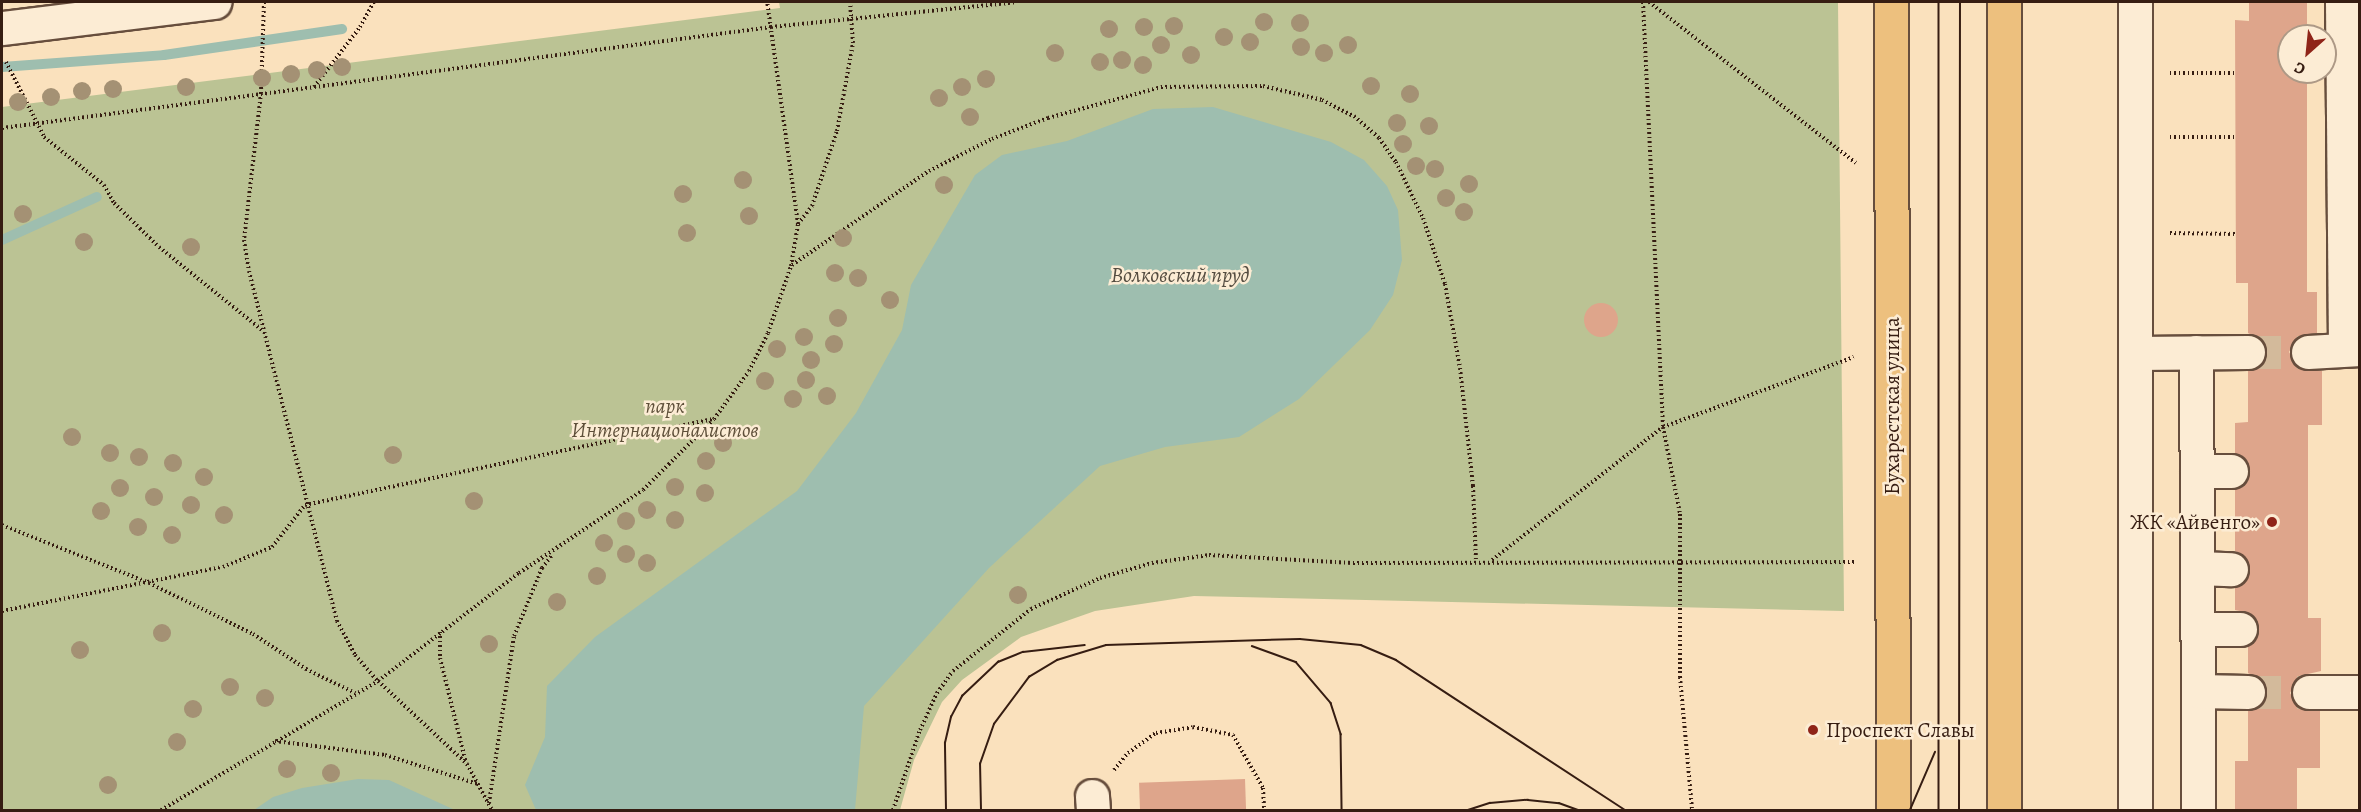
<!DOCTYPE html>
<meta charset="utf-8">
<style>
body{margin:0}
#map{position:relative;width:2361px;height:812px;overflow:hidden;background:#fae1bd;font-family:Alegreya,serif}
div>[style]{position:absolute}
.green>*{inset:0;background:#bbc394}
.water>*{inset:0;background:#9ebeaf}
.stream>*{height:10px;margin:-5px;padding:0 5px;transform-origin:5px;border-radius:5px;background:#9ebeaf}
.building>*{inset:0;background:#dea58b;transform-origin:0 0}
.round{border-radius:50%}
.minor-tunnel>*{height:33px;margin-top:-16.5px;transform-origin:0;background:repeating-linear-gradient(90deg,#d3ba9b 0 33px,transparent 0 49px)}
.path>*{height:4px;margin-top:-2px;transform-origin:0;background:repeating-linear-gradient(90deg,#361d12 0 1.5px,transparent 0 4.5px)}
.roads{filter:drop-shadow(2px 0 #674e3d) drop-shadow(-2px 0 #674e3d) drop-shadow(0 2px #674e3d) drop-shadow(0 -2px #674e3d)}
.minor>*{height:33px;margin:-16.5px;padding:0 16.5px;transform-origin:16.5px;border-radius:16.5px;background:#fcecd4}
.major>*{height:33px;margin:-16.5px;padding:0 16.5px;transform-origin:16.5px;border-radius:16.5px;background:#edc07e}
.tram>*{height:1.5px;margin:-0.75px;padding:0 0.75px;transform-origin:0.75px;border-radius:0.75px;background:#361d12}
.trees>*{width:18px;height:18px;margin:-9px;border-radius:50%;background:#a49174}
.dots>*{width:16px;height:16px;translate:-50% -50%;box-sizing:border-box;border:3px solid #fcecd4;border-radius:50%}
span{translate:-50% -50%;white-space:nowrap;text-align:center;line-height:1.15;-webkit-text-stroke:5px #fcecd4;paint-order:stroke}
.park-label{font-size:21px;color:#5e4f39;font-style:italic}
.street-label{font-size:21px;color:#361d12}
.poi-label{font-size:21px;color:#361d12}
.right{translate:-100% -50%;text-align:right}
.left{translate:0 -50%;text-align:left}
.water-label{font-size:22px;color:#554d41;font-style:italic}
.frame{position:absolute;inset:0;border:3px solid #361d12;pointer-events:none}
.north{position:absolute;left:2277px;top:24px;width:60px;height:60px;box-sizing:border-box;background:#fcecd4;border:2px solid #ad9986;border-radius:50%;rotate:207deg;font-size:16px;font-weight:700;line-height:24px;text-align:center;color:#361d12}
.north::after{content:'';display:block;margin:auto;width:21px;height:27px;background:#8f2418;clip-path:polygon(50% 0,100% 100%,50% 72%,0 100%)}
</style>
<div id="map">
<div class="green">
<div style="clip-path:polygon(779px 2px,1838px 2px,1844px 611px,1194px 596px,1095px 611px,1021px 637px,962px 680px,942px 702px,914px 760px,900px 810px,2px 810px,2px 107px,780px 8px)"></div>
</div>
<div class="water">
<div style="clip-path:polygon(1213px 107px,1331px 142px,1364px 160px,1387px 186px,1398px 210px,1402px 260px,1393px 295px,1370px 330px,1299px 399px,1239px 437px,1165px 447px,1100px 466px,989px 568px,864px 706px,855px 810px,536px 810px,525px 785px,545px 737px,547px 686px,595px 637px,797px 491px,856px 413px,902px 330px,911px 285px,975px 175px,1002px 155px,1067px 141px,1153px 109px)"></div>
<div style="clip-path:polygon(358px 779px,389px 780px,455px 810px,254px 810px,273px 797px,302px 788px)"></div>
</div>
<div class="stream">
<div style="left:2px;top:67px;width:162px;rotate:-4.2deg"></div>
<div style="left:164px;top:55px;width:180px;rotate:-8.3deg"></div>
<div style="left:2px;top:240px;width:104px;rotate:-24.4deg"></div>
</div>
<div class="building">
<div style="clip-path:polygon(2249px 2px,2307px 2px,2307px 36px,2289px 36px,2289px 72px,2307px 72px,2307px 292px,2317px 292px,2317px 333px,2297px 337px,2289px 352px,2299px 368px,2322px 371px,2322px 425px,2308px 425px,2308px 618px,2321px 618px,2321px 671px,2299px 676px,2290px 693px,2299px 708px,2320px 711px,2320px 768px,2297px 768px,2297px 810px,2235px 810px,2235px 761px,2248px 761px,2248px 711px,2264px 702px,2267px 693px,2264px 682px,2248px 673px,2248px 646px,2256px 638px,2256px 620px,2249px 613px,2235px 610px,2235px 587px,2247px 579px,2250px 569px,2247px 560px,2235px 551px,2235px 489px,2247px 481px,2250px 472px,2247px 461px,2235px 453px,2235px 423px,2248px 422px,2248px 371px,2258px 368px,2267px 352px,2264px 342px,2248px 333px,2248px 283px,2236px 283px,2235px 20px,2249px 21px)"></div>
<div class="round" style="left:1584px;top:303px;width:34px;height:34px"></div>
<div style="left:1245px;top:779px;width:31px;height:106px;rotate:88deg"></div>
</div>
<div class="minor-tunnel">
<div style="left:2248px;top:352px;width:60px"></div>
<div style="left:2248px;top:692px;width:61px"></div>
</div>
<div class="path">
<div style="left:264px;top:2px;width:91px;rotate:91.9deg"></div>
<div style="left:261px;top:93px;width:148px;rotate:96.6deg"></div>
<div style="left:244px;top:240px;width:31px;rotate:81deg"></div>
<div style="left:249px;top:271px;width:361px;rotate:75.9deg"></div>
<div style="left:337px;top:621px;width:38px;rotate:62deg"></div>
<div style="left:355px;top:655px;width:35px;rotate:49deg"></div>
<div style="left:378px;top:681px;width:178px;rotate:-37.5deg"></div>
<div style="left:519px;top:573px;width:149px;rotate:-33.8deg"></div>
<div style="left:643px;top:490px;width:100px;rotate:-45deg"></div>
<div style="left:714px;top:419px;width:59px;rotate:-53.9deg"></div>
<div style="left:749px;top:371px;width:42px;rotate:-63.4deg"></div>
<div style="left:768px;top:333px;width:71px;rotate:-71.1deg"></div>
<div style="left:791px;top:266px;width:43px;rotate:-80.5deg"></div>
<div style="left:798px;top:224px;width:224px;rotate:-97.9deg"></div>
<div style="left:1643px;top:2px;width:425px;rotate:87.3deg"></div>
<div style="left:1663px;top:427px;width:89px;rotate:78.9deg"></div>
<div style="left:1680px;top:514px;width:163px;rotate:90deg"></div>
<div style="left:1680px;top:677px;width:134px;rotate:84.8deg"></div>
<div style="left:1649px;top:2px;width:262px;rotate:37.9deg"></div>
<div style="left:6px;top:62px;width:84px;rotate:63.1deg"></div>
<div style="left:44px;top:137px;width:77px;rotate:38.7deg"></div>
<div style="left:104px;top:185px;width:21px;rotate:61deg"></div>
<div style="left:114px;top:203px;width:63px;rotate:44.4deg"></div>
<div style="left:159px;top:247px;width:132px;rotate:38.9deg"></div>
<div style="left:2170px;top:73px;width:65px"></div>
<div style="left:314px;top:87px;width:76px;rotate:-52.5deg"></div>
<div style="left:360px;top:27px;width:29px;rotate:-61deg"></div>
<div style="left:2px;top:128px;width:776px;rotate:-7.48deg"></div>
<div style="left:771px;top:27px;width:246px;rotate:-5.8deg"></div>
<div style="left:2170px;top:137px;width:65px"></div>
<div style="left:798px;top:224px;width:23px;rotate:-52deg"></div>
<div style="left:812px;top:206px;width:79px;rotate:-71.6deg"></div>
<div style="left:837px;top:131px;width:89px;rotate:-79.7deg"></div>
<div style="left:853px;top:43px;width:41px;rotate:-94.2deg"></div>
<div style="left:2170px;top:233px;width:66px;rotate:0.9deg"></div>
<div style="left:792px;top:265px;width:166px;rotate:-34.5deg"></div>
<div style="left:929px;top:171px;width:71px;rotate:-26.9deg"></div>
<div style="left:992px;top:139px;width:60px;rotate:-20.6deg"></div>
<div style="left:1048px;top:118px;width:117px;rotate:-15.3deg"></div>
<div style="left:1161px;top:87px;width:102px;rotate:-0.6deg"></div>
<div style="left:1263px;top:86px;width:61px;rotate:13.3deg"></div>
<div style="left:1322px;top:100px;width:36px;rotate:27deg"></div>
<div style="left:1354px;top:116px;width:33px;rotate:41deg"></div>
<div style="left:1379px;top:138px;width:29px;rotate:55deg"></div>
<div style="left:1396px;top:162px;width:62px;rotate:64.3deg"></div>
<div style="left:1423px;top:218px;width:70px;rotate:71.6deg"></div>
<div style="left:1445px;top:284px;width:85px;rotate:79.9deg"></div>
<div style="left:1460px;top:368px;width:119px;rotate:83.7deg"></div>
<div style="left:1473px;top:486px;width:75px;rotate:87.7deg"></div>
<div style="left:2px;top:525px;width:158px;rotate:21.5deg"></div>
<div style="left:149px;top:583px;width:116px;rotate:26.1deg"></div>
<div style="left:253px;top:634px;width:64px;rotate:33.4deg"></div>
<div style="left:306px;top:669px;width:55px;rotate:26.1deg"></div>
<div style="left:1492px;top:560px;width:217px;rotate:-37.9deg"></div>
<div style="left:1663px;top:427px;width:203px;rotate:-20.1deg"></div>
<div style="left:2px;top:611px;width:225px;rotate:-11.3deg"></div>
<div style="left:223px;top:567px;width:53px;rotate:-22.2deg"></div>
<div style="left:272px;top:547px;width:53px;rotate:-51.8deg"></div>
<div style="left:305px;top:505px;width:417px;rotate:-11.9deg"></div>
<div style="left:440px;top:632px;width:26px;rotate:90deg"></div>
<div style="left:440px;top:658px;width:108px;rotate:76.1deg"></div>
<div style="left:275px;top:741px;width:111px;rotate:7.3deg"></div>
<div style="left:385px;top:755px;width:97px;rotate:17.3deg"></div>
<div style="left:1114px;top:770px;width:22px;rotate:-51deg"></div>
<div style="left:1128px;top:753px;width:34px;rotate:-36deg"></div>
<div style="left:1156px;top:733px;width:37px;rotate:-9deg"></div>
<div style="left:1193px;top:727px;width:41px;rotate:11.3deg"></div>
<div style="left:1233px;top:735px;width:61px;rotate:60.5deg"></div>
<div style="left:1263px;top:788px;width:22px;rotate:87deg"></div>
<div style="left:489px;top:803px;width:169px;rotate:-81.5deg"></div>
<div style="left:514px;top:636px;width:74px;rotate:-67.6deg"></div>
<div style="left:542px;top:568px;width:16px;rotate:-52deg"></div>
<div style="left:161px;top:810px;width:252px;rotate:-30.7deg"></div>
<div style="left:378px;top:681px;width:122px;rotate:43deg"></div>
<div style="left:467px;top:764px;width:52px;rotate:61.5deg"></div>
<div style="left:893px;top:810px;width:84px;rotate:-71.4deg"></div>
<div style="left:920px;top:730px;width:41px;rotate:-65.3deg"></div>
<div style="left:937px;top:693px;width:27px;rotate:-54deg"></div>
<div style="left:953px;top:671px;width:100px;rotate:-38.5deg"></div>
<div style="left:1031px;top:609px;width:76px;rotate:-24.2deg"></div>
<div style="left:1100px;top:578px;width:54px;rotate:-16.1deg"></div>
<div style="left:1152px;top:563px;width:58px;rotate:-8deg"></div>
<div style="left:1209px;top:555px;width:144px;rotate:3.2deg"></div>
<div style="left:1353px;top:563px;width:501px;rotate:-0.11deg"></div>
</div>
<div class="roads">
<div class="minor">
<div style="left:2135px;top:2px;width:808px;rotate:90deg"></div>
<div style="left:2342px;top:2px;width:347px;rotate:89.5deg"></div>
<div style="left:2px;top:28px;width:214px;rotate:-7deg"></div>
<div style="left:2196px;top:352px;width:458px;rotate:89.7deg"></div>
<div style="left:2308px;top:352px;width:52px;rotate:-3.3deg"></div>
<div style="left:2135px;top:353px;width:113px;rotate:-0.5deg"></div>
<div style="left:2197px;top:471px;width:34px"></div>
<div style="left:2197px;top:568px;width:34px;rotate:2deg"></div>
<div style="left:2197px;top:629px;width:43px"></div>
<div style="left:2198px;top:691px;width:50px;rotate:1.1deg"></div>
<div style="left:2309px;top:692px;width:51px"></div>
<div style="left:1092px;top:796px;width:14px;rotate:86deg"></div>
</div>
<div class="major">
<div style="left:1891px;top:2px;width:808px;rotate:89.86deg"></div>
<div style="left:2004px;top:810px;width:808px;rotate:-90deg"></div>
</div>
</div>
<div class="tram">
<div style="left:1939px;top:2px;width:808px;rotate:90deg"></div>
<div style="left:1252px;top:646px;width:47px;rotate:20deg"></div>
<div style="left:1296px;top:662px;width:54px;rotate:49.5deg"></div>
<div style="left:1331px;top:703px;width:33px;rotate:72deg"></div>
<div style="left:1341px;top:734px;width:76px;rotate:89.2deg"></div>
<div style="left:946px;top:810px;width:67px;rotate:-90.9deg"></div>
<div style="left:945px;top:743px;width:27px;rotate:-77deg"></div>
<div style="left:951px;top:717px;width:24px;rotate:-62deg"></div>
<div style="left:962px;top:696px;width:50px;rotate:-43.4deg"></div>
<div style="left:998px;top:662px;width:27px;rotate:-22deg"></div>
<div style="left:1023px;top:652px;width:62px;rotate:-6.4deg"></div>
<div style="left:981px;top:810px;width:46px;rotate:-91.2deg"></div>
<div style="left:980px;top:764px;width:42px;rotate:-70.7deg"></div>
<div style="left:994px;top:724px;width:59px;rotate:-53.3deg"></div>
<div style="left:1029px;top:677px;width:33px;rotate:-31deg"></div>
<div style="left:1057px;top:660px;width:51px;rotate:-17deg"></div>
<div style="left:1106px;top:645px;width:194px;rotate:-1.8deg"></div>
<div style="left:1300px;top:639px;width:61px;rotate:5.6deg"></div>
<div style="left:1361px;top:645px;width:38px;rotate:23deg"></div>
<div style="left:1396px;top:660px;width:274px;rotate:33.2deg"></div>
<div style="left:1468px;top:810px;width:23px;rotate:-18deg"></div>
<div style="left:1490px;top:803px;width:38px;rotate:-5deg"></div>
<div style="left:1528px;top:800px;width:31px;rotate:6deg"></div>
<div style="left:1559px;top:803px;width:20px;rotate:20deg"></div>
<div style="left:1910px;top:810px;width:63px;rotate:-66.7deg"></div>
<div style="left:1959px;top:810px;width:808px;rotate:-89.93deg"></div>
</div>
<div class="trees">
<div style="left:1264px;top:22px"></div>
<div style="left:1300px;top:23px"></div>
<div style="left:1174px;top:26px"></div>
<div style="left:1144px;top:27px"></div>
<div style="left:1109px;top:29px"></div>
<div style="left:1224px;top:37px"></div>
<div style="left:1250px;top:42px"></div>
<div style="left:1161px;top:45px"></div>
<div style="left:1348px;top:45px"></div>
<div style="left:1301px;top:47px"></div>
<div style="left:1055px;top:53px"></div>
<div style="left:1324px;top:53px"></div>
<div style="left:1191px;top:55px"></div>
<div style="left:1122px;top:60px"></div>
<div style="left:1100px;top:62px"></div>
<div style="left:1143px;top:65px"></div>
<div style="left:342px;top:67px"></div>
<div style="left:317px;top:70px"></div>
<div style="left:291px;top:74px"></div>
<div style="left:262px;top:78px"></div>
<div style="left:986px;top:79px"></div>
<div style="left:1371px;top:86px"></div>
<div style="left:186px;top:87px"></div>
<div style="left:962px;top:87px"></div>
<div style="left:113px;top:89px"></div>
<div style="left:82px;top:91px"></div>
<div style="left:1410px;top:94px"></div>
<div style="left:51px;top:97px"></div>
<div style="left:939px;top:98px"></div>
<div style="left:18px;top:102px"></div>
<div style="left:970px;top:117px"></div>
<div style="left:1397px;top:123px"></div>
<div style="left:1429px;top:126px"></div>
<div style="left:1403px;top:144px"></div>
<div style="left:1416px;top:166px"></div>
<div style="left:1435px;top:169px"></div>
<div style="left:743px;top:180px"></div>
<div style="left:1469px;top:184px"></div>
<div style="left:944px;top:185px"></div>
<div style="left:683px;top:194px"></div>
<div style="left:1446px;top:198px"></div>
<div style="left:1464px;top:212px"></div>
<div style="left:23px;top:214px"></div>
<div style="left:749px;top:216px"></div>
<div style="left:687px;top:233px"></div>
<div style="left:843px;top:238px"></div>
<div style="left:84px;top:242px"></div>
<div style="left:191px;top:247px"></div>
<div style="left:835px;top:273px"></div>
<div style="left:858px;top:278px"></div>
<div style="left:890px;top:300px"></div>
<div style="left:838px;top:318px"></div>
<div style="left:804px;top:337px"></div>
<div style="left:834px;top:344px"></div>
<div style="left:777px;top:349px"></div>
<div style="left:811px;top:360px"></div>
<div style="left:806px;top:380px"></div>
<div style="left:765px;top:381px"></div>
<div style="left:827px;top:396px"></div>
<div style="left:793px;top:399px"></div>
<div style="left:72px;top:437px"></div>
<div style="left:723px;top:443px"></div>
<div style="left:110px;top:453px"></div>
<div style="left:393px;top:455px"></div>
<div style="left:139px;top:457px"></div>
<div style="left:706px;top:461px"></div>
<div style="left:173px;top:463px"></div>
<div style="left:204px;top:477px"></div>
<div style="left:675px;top:487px"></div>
<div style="left:120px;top:488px"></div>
<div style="left:705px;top:493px"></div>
<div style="left:154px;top:497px"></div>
<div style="left:474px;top:501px"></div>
<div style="left:191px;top:505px"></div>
<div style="left:647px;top:510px"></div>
<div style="left:101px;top:511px"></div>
<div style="left:224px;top:515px"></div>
<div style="left:675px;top:520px"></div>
<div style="left:626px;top:521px"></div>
<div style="left:138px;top:527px"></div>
<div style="left:172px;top:535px"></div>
<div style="left:604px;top:543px"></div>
<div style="left:626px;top:554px"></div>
<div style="left:647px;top:563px"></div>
<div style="left:597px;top:576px"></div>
<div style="left:1018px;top:595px"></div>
<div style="left:557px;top:602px"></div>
<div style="left:162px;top:633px"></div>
<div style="left:489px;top:644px"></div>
<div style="left:80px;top:650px"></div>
<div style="left:230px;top:687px"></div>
<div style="left:265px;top:698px"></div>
<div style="left:193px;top:709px"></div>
<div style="left:177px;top:742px"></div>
<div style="left:287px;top:769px"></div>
<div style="left:331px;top:773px"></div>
<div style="left:108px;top:785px"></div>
</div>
<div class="dots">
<div style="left:2272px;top:522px;background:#8f2418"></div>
<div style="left:1813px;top:730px;background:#8f2418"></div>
</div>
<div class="park-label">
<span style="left:665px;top:418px">парк<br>Интернационалистов</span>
</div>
<div class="street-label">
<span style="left:1892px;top:406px;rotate:-90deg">Бухарестская улица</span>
</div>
<div class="poi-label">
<span class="right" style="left:2260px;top:522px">ЖК «Айвенго»</span>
<span class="left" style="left:1826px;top:730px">Проспект Славы</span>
</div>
<div class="water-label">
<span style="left:1180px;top:276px">Волковский пруд</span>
</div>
<div class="frame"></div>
<div class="north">С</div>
</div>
